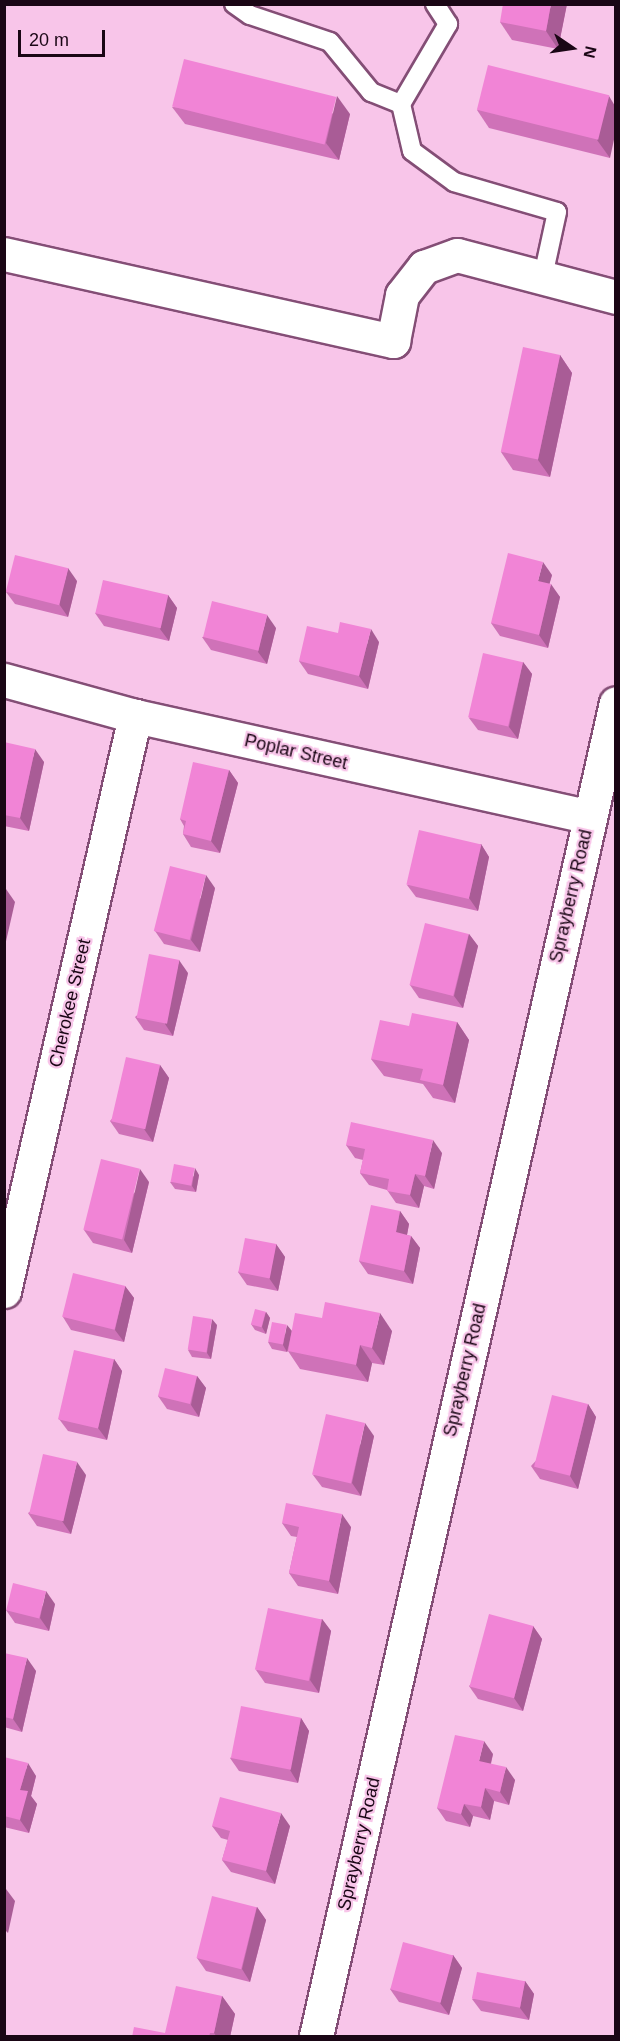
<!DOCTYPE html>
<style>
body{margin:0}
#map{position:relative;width:620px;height:2041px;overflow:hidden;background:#f8c5e9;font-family:Arial,sans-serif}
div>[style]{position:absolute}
.roads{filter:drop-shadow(2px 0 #844e76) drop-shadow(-2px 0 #844e76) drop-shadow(0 2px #844e76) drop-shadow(0 -2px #844e76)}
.service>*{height:18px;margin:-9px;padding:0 9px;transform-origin:9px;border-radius:9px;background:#fff}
.minor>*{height:33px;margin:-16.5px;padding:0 16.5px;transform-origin:16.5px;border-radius:16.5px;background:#fff}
.tertiary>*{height:33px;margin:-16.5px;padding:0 16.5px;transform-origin:16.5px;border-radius:16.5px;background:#fff}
.wall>*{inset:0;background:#cf72b8}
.shaded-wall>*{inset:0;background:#a95c96}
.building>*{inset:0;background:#f184d6;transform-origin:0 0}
span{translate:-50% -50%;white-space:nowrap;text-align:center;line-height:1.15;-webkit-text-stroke:4.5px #f8c5e9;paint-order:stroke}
.street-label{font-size:18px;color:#1a0615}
.frame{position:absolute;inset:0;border:6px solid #1a0615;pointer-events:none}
.north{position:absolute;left:542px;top:18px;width:60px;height:60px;-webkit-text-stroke:4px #f8c5e9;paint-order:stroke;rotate:103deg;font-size:16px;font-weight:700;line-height:24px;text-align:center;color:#1a0615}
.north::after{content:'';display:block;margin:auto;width:21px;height:27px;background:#1a0615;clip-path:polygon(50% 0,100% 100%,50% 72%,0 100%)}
.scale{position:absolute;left:18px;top:30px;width:87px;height:27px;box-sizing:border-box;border:3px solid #1a0615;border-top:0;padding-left:8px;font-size:18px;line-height:21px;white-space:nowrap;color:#1a0615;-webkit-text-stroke:4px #f8c5e9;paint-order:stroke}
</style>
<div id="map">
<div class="roads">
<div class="service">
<div style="left:234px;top:4px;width:19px;rotate:35deg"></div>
<div style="left:250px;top:15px;width:84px;rotate:18.6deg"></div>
<div style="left:330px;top:42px;width:65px;rotate:50.6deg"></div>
<div style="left:371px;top:92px;width:32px;rotate:22deg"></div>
<div style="left:435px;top:4px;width:24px;rotate:57deg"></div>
<div style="left:448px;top:24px;width:93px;rotate:120.4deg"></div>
<div style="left:401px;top:104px;width:48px;rotate:76.8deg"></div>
<div style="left:412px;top:151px;width:52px;rotate:36.4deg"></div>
<div style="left:454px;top:182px;width:107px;rotate:16.2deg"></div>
<div style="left:557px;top:212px;width:66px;rotate:102.3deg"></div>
</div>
<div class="minor">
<div style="left:4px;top:254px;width:399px;rotate:12.6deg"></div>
<div style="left:393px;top:341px;width:47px;rotate:-78.9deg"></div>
<div style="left:402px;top:295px;width:36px;rotate:-52deg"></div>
<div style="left:424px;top:267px;width:35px;rotate:-20deg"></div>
<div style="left:457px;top:255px;width:164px;rotate:14.8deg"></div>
<div style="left:4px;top:680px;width:136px;rotate:15.4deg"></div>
<div style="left:135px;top:716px;width:465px;rotate:12.5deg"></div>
<div style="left:4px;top:1291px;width:590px;rotate:-77.17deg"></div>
</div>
<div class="tertiary">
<div style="left:316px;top:2036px;width:1366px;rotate:-77.32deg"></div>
</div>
</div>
<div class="wall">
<div style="clip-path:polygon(567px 4px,558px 49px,512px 40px,500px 22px)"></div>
<div style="clip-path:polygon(609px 96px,610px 158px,489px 128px,477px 110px)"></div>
<div style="clip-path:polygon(172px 107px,350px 114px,339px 160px,185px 124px)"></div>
<div style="clip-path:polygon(560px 355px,572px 373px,550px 477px,513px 470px,501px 452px)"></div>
<div style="clip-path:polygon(552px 575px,549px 584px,560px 597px,548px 648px,500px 636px,491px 623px)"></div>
<div style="clip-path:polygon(77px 581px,68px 617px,15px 604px,6px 592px)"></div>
<div style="clip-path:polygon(168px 595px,177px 608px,169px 641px,104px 626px,95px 613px)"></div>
<div style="clip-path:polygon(276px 628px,267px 664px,211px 650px,202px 637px)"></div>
<div style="clip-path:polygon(379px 642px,368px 689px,308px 674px,299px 661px)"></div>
<div style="clip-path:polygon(523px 662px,532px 674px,518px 739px,478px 730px,469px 718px)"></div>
<div style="clip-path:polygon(4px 742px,44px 762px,29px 831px,4px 826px)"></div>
<div style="clip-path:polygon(229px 770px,238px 783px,220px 853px,191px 847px,183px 834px,184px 826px,180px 819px)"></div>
<div style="clip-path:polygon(481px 844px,489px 857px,478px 911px,416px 897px,407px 885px)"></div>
<div style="clip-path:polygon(215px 888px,200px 952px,164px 944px,155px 931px)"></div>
<div style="clip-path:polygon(469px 934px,478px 946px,463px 1008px,419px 998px,410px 985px)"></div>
<div style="clip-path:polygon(188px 973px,173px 1036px,144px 1030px,135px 1017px)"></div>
<div style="clip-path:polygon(457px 1022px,469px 1040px,455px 1103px,433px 1098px,423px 1084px,384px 1076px,371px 1059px)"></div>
<div style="clip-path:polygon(160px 1065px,169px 1078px,153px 1142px,119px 1134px,110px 1121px)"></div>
<div style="clip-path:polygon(346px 1145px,442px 1153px,434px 1189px,424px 1186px,419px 1208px,396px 1203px,387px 1190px,369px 1185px,360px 1173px,363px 1160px,355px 1158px)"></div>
<div style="clip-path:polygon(199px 1175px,196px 1192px,175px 1189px,170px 1182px)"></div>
<div style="clip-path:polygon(149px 1182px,132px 1253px,93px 1243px,84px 1230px)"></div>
<div style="clip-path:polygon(400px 1211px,409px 1224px,407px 1235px,411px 1236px,420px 1248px,413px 1284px,368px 1274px,359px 1261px)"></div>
<div style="clip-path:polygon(276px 1244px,285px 1257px,278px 1291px,247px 1285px,238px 1272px)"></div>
<div style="clip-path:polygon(125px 1286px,134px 1298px,124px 1342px,71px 1330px,63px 1317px)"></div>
<div style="clip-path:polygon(266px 1312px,270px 1318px,266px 1334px,255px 1330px,251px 1324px)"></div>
<div style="clip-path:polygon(322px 1318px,392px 1331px,384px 1365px,372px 1363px,368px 1382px,300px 1369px,288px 1351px,287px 1352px,272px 1349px,268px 1342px)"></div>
<div style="clip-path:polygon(217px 1325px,211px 1359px,192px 1357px,188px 1350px)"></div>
<div style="clip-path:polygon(114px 1359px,122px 1371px,107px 1440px,68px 1431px,59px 1419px)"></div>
<div style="clip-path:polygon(197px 1376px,206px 1388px,199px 1417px,167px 1409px,158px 1396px)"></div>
<div style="clip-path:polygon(588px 1404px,596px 1417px,578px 1489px,540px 1479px,531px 1466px)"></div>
<div style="clip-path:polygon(374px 1436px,361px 1496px,322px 1487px,313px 1475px)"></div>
<div style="clip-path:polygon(86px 1475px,71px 1534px,37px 1526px,28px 1513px)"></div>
<div style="clip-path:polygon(282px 1523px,351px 1527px,338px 1594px,298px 1586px,289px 1573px,297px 1537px,291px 1536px)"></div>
<div style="clip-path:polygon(55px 1604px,49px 1631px,15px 1623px,6px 1610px)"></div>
<div style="clip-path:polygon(322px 1619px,331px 1631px,319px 1693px,265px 1683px,256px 1670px)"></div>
<div style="clip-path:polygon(533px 1626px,542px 1639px,523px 1711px,478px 1699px,469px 1686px)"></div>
<div style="clip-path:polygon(4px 1653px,36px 1671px,22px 1732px,4px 1727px)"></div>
<div style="clip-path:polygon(301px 1718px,309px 1731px,298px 1783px,239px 1771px,230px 1758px)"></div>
<div style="clip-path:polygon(493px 1754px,491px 1764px,515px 1780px,509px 1805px,494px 1801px,490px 1820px,473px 1816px,470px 1827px,446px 1821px,437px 1808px)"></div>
<div style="clip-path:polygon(4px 1757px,36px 1776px,31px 1796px,37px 1804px,29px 1833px,4px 1827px)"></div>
<div style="clip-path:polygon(212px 1826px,290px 1826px,275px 1884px,231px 1872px,222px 1860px,228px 1840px,221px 1838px)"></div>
<div style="clip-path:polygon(257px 1907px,266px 1920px,250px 1982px,206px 1971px,197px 1958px)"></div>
<div style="clip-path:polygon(453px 1955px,462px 1968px,449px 2015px,399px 2002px,390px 1989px)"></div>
<div style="clip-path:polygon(525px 1981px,534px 1994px,529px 2020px,481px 2011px,472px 1999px)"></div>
<div style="clip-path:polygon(222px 1996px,235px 2014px,230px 2037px,132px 2037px,165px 2033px)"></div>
</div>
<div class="shaded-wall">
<div style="clip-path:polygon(551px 4px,567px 4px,558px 49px,546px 31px)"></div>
<div style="clip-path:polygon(337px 96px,350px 114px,339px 160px,326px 143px)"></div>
<div style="clip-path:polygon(609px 96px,615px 106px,615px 135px,610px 158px,597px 140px)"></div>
<div style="clip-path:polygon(560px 355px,572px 373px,550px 477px,538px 460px)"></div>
<div style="clip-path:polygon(543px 562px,552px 575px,547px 593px,538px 581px)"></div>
<div style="clip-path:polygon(68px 568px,77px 581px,68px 617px,59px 604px)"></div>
<div style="clip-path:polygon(551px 584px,560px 597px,548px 648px,539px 635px)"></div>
<div style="clip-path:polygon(168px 595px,177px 608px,169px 641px,160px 629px)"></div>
<div style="clip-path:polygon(267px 615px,276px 628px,267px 664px,258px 652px)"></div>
<div style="clip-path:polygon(371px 629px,379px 642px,368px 689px,359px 676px)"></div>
<div style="clip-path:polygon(523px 662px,532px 674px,518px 739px,509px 727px)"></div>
<div style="clip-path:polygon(35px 749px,44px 762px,29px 831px,20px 818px)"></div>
<div style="clip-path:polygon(229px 770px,238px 783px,220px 853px,211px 841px)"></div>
<div style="clip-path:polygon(481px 844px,489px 857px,478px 911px,469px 898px)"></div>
<div style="clip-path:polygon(206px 875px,215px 888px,200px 952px,191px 940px)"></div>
<div style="clip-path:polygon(6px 889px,15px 902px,4px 950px,4px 898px)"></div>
<div style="clip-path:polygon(469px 934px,478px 946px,463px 1008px,454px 996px)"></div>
<div style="clip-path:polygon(179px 960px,188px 973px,173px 1036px,165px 1024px)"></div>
<div style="clip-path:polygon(457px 1022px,469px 1040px,455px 1103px,443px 1085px)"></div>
<div style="clip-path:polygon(160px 1065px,169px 1078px,153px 1142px,144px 1129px)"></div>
<div style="clip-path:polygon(433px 1140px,442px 1153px,434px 1189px,425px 1176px)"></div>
<div style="clip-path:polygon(195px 1168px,199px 1175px,196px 1192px,192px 1186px)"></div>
<div style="clip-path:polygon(140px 1169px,149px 1182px,132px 1253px,124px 1240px)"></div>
<div style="clip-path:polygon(415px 1174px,424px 1186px,419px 1208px,410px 1195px)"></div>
<div style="clip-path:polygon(400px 1211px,409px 1224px,405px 1245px,396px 1232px)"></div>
<div style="clip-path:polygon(411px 1236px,420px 1248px,413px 1284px,404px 1271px)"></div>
<div style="clip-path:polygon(276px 1244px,285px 1257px,278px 1291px,269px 1278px)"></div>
<div style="clip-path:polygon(125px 1286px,134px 1298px,124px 1342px,115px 1330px)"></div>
<div style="clip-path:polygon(266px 1312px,270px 1318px,266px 1334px,262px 1327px)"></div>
<div style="clip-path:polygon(380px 1313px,392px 1331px,384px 1365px,372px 1348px)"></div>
<div style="clip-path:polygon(212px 1319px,217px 1325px,211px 1359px,207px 1353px)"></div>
<div style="clip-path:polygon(287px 1325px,292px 1331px,287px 1352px,283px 1345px)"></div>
<div style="clip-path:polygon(360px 1345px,372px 1363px,368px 1382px,356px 1365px)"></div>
<div style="clip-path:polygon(114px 1359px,122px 1371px,107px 1440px,98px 1428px)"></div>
<div style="clip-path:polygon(197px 1376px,206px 1388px,199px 1417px,191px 1405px)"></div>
<div style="clip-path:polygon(588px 1404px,596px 1417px,578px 1489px,570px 1476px)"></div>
<div style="clip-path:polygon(365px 1423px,374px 1436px,361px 1496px,352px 1483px)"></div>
<div style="clip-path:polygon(77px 1462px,86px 1475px,71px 1534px,62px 1521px)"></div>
<div style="clip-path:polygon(342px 1514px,351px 1527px,338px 1594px,329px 1581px)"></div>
<div style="clip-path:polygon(46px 1591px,55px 1604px,49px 1631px,40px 1618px)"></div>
<div style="clip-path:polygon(322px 1619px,331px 1631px,319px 1693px,310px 1680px)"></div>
<div style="clip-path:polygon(533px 1626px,542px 1639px,523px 1711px,514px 1698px)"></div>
<div style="clip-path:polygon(27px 1658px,36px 1671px,22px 1732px,13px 1719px)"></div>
<div style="clip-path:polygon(301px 1718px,309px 1731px,298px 1783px,290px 1770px)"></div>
<div style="clip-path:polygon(484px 1741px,493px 1754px,488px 1774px,479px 1761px)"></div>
<div style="clip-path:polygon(28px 1763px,36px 1776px,31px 1796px,37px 1804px,29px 1833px,20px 1820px,20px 1790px)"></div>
<div style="clip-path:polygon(506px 1767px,515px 1780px,509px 1805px,500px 1792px)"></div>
<div style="clip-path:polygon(485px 1788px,494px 1801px,490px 1820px,481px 1807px)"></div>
<div style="clip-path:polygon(464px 1804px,473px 1816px,470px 1827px,461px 1814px)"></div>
<div style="clip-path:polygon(281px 1813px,290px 1826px,275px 1884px,266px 1871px)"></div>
<div style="clip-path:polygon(6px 1889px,15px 1901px,8px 1933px,4px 1929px,4px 1897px)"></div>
<div style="clip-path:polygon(257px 1907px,266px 1920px,250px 1982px,242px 1969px)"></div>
<div style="clip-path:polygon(453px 1955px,462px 1968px,449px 2015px,440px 2003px)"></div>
<div style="clip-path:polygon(525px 1981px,534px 1994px,529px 2020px,520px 2008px)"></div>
<div style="clip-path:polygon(222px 1996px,235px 2014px,230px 2037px,217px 2037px,214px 2033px)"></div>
</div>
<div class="building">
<div style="clip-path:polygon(503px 4px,551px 4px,546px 31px,500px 22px)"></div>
<div style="left:184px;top:59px;width:157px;height:49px;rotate:14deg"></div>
<div style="left:488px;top:65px;width:125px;height:46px;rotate:14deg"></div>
<div style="left:523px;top:347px;width:38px;height:107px;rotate:12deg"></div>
<div style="clip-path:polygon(508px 553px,543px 562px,538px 581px,551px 584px,539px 635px,491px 623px)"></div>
<div style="left:15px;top:555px;width:55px;height:38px;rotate:14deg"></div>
<div style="left:103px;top:580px;width:67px;height:34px;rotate:13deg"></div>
<div style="left:212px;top:601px;width:57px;height:37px;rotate:14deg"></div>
<div style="clip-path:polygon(340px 622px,371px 629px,359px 676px,299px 661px,307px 626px,338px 633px)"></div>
<div style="left:483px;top:653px;width:41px;height:66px;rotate:13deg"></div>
<div style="clip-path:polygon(4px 742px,35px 749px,20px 818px,4px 815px)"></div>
<div style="clip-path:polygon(193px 762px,229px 770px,211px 841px,183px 834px,186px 821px,180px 819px)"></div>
<div style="left:419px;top:830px;width:64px;height:56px;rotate:13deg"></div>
<div style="left:170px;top:866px;width:37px;height:67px;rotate:14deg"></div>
<div style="left:425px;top:923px;width:45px;height:64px;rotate:14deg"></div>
<div style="left:149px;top:954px;width:31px;height:65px;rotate:11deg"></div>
<div style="clip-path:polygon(412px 1013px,457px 1022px,443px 1085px,420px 1080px,423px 1069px,371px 1059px,380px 1020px,409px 1026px)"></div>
<div style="left:126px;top:1057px;width:35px;height:66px;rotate:13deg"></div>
<div style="clip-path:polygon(351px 1122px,433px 1140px,425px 1176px,415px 1174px,410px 1195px,387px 1191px,389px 1179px,360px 1173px,365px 1149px,346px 1145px)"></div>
<div style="left:101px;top:1159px;width:40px;height:73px;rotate:14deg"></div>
<div style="left:174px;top:1164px;width:21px;height:18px;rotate:11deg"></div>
<div style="clip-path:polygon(371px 1205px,400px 1211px,396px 1232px,411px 1236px,404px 1271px,359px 1261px)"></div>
<div style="left:245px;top:1238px;width:32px;height:35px;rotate:11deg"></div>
<div style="left:73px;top:1273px;width:54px;height:45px;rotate:14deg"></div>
<div style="clip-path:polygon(325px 1302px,380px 1313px,372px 1348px,360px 1345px,356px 1365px,288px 1351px,295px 1313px,322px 1318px)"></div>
<div style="left:255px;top:1309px;width:11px;height:16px;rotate:15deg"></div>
<div style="left:193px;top:1316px;width:19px;height:34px;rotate:9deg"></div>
<div style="left:272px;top:1322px;width:15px;height:20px;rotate:11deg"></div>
<div style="left:74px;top:1350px;width:41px;height:71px;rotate:13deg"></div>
<div style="left:165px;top:1368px;width:33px;height:29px;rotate:14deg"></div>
<div style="left:552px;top:1395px;width:37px;height:74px;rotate:14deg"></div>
<div style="left:326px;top:1414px;width:40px;height:62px;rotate:13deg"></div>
<div style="left:43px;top:1454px;width:35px;height:61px;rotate:13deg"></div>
<div style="clip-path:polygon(286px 1503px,342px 1514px,329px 1581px,289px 1573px,299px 1527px,282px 1523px)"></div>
<div style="left:13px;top:1583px;width:34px;height:28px;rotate:14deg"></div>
<div style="left:268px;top:1608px;width:55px;height:63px;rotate:12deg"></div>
<div style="left:489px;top:1614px;width:46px;height:75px;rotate:15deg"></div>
<div style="clip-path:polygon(4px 1653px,27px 1658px,13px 1719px,4px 1717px)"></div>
<div style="left:241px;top:1706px;width:61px;height:53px;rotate:11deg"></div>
<div style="clip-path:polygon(455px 1735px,484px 1741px,479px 1761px,506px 1767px,500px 1792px,485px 1788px,481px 1807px,464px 1804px,461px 1814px,437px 1808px)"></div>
<div style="clip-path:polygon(4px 1757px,28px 1763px,20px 1790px,28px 1791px,20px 1820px,4px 1816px)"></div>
<div style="clip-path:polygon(220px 1797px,281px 1813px,266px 1871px,222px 1860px,230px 1831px,212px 1826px)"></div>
<div style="left:212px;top:1896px;width:46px;height:64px;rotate:14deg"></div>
<div style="left:403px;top:1942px;width:52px;height:49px;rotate:15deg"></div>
<div style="left:477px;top:1972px;width:49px;height:27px;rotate:11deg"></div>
<div style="clip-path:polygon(176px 1986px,222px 1996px,214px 2033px,210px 2033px,209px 2037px,132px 2037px,134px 2027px,165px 2033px)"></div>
</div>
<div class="street-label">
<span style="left:296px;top:752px;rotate:13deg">Poplar Street</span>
<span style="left:571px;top:896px;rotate:-77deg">Sprayberry Road</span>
<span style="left:70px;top:1003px;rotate:-77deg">Cherokee Street</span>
<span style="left:465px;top:1370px;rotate:-77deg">Sprayberry Road</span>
<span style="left:359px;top:1844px;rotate:-77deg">Sprayberry Road</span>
</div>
<div class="frame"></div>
<div class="north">N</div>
<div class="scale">20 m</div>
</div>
